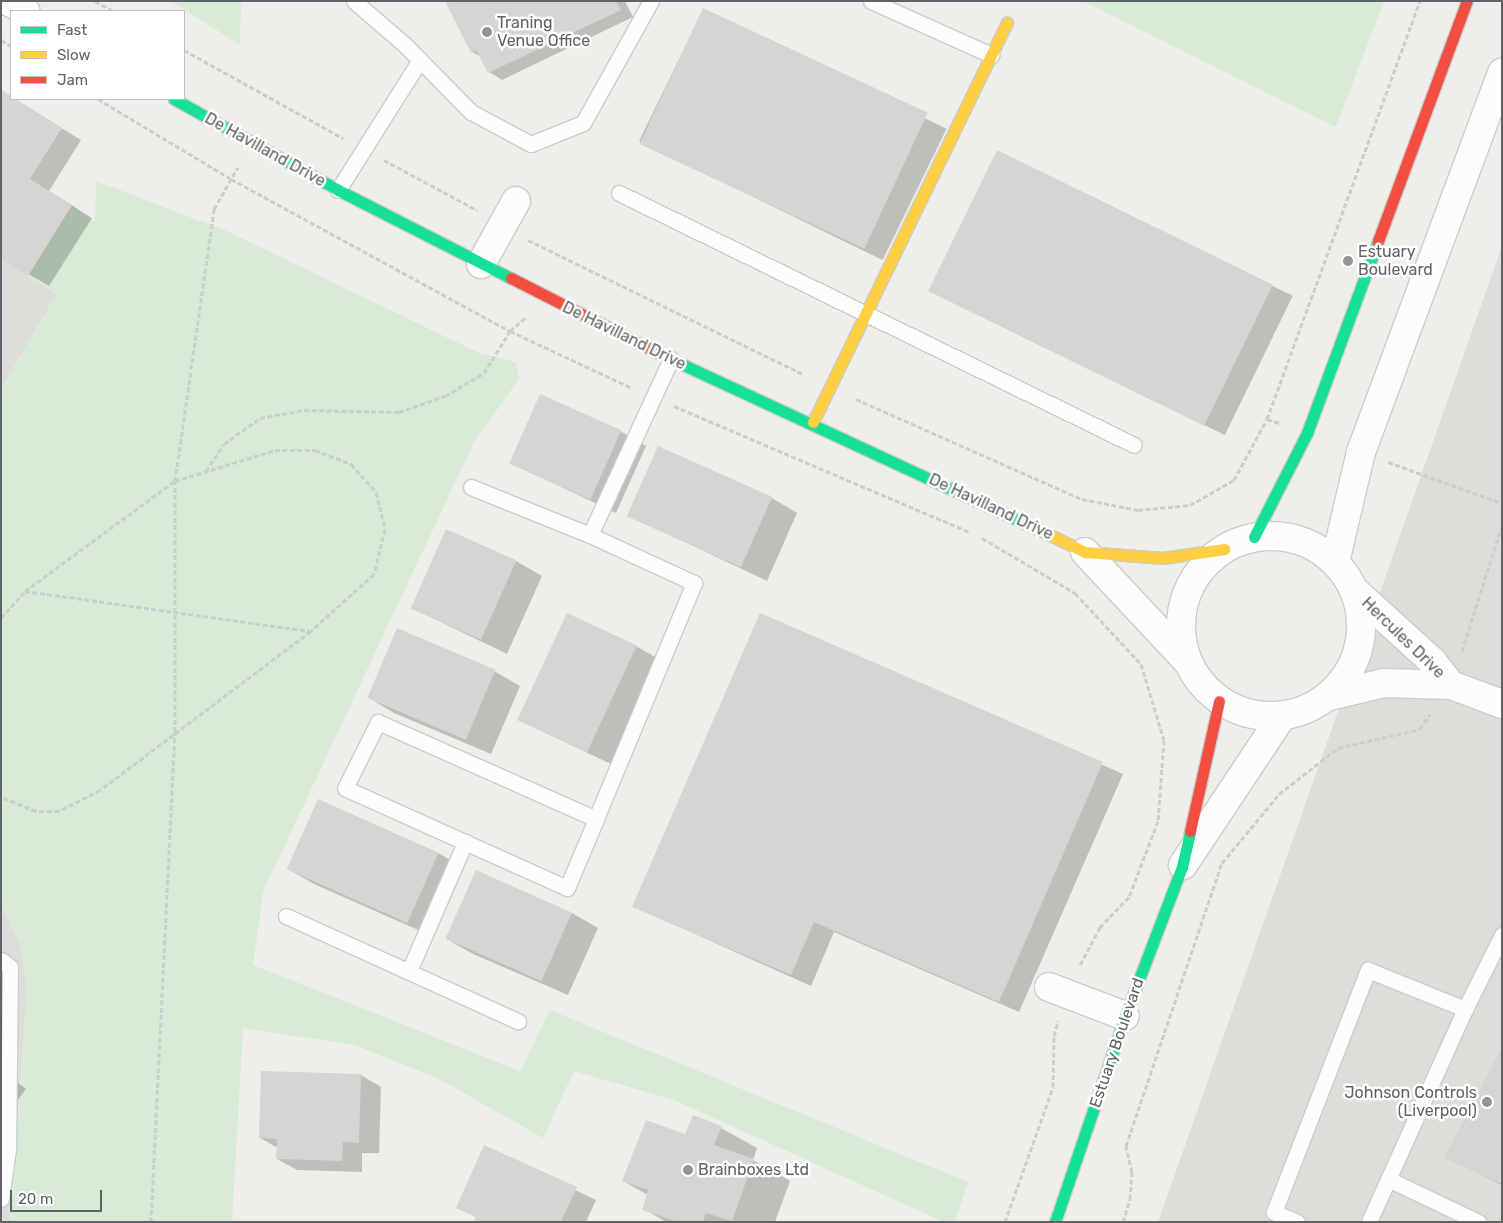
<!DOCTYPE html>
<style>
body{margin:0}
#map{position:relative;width:1503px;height:1223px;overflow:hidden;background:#efeeea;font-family:Rubik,sans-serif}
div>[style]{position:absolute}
.industrial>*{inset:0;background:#dfddda}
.green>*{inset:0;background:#d8ebd6}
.shadow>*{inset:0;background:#0003;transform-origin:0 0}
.building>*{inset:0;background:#d6d5d3;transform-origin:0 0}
.path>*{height:3px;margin-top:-1.5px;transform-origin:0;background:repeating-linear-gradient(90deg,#cacfcc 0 5px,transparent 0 7.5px)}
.roads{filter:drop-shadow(1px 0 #cbcccc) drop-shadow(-1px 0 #cbcccc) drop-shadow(0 1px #cbcccc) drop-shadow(0 -1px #cbcccc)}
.lane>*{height:15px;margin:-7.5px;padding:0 7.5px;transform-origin:7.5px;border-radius:7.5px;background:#fdfcfc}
.street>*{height:28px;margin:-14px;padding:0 14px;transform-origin:14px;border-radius:14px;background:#fdfcfc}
.street>.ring{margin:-14px;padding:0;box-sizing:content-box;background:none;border:28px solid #fdfcfc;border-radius:50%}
.fast>*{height:11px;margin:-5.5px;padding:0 5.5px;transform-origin:5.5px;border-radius:5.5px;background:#16e098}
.slow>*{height:11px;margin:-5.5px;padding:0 5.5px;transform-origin:5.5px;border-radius:5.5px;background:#ffcf43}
.jam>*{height:11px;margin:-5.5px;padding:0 5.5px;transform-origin:5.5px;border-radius:5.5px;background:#f24e42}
.dots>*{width:14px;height:14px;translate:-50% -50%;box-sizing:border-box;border:2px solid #fff;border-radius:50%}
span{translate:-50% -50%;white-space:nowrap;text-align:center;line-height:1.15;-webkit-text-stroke:5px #fff;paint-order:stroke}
.poi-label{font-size:16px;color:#5f6368}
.left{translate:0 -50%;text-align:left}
.right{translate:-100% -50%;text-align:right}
.street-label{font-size:16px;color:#5f6368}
.frame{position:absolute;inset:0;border:2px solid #5f6368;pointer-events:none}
.legend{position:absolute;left:10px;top:10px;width:175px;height:90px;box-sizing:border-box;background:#fff;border:1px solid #bfc1c3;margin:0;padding:6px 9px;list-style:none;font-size:15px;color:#5f6368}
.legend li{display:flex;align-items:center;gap:10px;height:25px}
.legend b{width:25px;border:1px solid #bfc1c3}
.scale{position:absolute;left:10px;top:1190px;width:92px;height:22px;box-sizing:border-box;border:2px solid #5f6368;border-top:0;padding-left:6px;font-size:15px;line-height:18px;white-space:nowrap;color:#5f6368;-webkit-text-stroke:4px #fff;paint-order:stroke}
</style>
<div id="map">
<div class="industrial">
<div style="clip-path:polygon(1px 90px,62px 128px,30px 179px,72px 205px,28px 276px,57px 294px,1px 389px)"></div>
<div style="clip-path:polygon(1502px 246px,1502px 1222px,1158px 1222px)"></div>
<div style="clip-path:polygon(1px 905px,20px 943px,27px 991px,10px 1222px,1px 1222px)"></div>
</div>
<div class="green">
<div style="clip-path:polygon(171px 1px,241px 1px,240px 45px)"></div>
<div style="clip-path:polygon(1083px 1px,1384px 1px,1336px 127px)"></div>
<div style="clip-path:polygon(96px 181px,229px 232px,479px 353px,516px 362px,519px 379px,474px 442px,263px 892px,253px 965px,520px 1071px,550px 1010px,968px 1182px,955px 1222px,944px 1222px,674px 1100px,574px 1071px,543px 1138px,441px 1080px,355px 1045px,243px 1028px,232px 1222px,10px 1222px,27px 991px,20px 943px,1px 905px,1px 389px,57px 294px,28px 276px,72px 205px,95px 222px)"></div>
</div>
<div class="shadow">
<div style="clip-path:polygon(447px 1px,625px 1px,633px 17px,502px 80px,489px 72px,481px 57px,472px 52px)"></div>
<div style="left:703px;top:10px;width:271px;height:146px;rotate:26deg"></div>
<div style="clip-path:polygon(14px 99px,81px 140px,49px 191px,92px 218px,49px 286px,1px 258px)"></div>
<div style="left:998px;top:152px;width:328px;height:155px;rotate:26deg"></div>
<div style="clip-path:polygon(620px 431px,646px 446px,616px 513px,511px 463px)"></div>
<div style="clip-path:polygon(772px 498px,797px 513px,767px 581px,628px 515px)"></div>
<div style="clip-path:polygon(516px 561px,542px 576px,507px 654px,412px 608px)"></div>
<div style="clip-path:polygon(760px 614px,1123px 774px,1019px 1012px,834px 932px,811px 986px,633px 906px)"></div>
<div style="clip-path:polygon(398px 630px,494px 671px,520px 686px,491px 754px,394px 713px,369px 698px)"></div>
<div style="clip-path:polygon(636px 646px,662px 661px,615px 766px,521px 721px)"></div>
<div style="clip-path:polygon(438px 853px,464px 868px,434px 937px,314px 884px,288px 869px)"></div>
<div style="clip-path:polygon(477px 872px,572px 913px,598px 928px,568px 995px,473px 954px,447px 939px)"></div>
<div style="clip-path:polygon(1502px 1050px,1502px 1185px,1446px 1157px)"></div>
<div style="clip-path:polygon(1px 1070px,26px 1089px,1px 1122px)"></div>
<div style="clip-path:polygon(361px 1075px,381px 1087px,379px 1153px,362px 1153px,362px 1172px,297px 1170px,277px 1159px,278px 1148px,260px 1138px)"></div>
<div style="clip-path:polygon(721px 1128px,757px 1148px,753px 1160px,790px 1181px,775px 1222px,666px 1222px,644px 1209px,648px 1195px,623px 1181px,686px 1136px)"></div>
<div style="clip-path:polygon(485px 1147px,596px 1200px,586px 1222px,475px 1222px,477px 1218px,458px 1207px)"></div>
</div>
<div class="building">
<div style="clip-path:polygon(445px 1px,616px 1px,621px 10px,488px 73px,476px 50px,471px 53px)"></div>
<div style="left:703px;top:8px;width:248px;height:150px;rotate:25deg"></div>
<div style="clip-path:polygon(1px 90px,62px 128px,30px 179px,72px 205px,28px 276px,1px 259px)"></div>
<div style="left:997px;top:150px;width:307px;height:157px;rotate:26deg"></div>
<div style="left:540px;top:394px;width:89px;height:76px;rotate:24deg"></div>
<div style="left:658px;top:446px;width:125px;height:77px;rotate:24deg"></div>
<div style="left:446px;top:529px;width:77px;height:87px;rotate:24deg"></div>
<div style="left:567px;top:613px;width:77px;height:118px;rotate:25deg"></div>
<div style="clip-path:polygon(760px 613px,1103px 762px,999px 1002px,814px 922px,791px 975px,632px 907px)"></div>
<div style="left:397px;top:628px;width:107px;height:76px;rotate:23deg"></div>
<div style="left:318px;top:799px;width:132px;height:77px;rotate:24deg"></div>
<div style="left:476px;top:870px;width:105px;height:75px;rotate:24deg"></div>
<div style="clip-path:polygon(1502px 1047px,1502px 1184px,1444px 1158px)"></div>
<div style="clip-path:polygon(261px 1071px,361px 1074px,359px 1143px,343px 1142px,342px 1161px,276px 1159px,277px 1139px,259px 1138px)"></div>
<div style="clip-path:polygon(693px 1115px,722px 1126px,714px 1145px,754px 1159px,732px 1221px,706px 1213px,703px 1222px,678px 1222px,642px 1210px,648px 1190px,622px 1181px,646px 1120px,685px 1134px)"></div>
<div style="clip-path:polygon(484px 1145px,577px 1187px,561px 1222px,474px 1222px,476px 1217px,456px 1208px)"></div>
</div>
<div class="path">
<div style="left:95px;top:1px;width:21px;rotate:29deg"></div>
<div style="left:1px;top:40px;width:12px;rotate:31deg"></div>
<div style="left:184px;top:50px;width:182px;rotate:29deg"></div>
<div style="left:98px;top:99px;width:155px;rotate:31deg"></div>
<div style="left:231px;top:179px;width:318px;rotate:28.6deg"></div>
<div style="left:510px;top:331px;width:135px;rotate:25deg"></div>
<div style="left:384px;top:160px;width:106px;rotate:28.3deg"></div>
<div style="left:528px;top:240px;width:306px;rotate:26deg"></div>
<div style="left:856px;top:399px;width:247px;rotate:23.9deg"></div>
<div style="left:1082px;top:499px;width:57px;rotate:11.1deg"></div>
<div style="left:1138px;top:510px;width:52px;rotate:-5.5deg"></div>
<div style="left:1190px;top:505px;width:51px;rotate:-29.6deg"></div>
<div style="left:1234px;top:480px;width:69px;rotate:-61.6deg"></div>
<div style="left:1267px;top:419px;width:445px;rotate:-69.9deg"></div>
<div style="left:674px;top:406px;width:321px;rotate:23.1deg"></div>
<div style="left:1267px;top:419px;width:13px;rotate:18deg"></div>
<div style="left:1388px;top:462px;width:121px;rotate:19.8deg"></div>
<div style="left:206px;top:471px;width:32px;rotate:-56deg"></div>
<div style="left:224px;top:444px;width:44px;rotate:-35.8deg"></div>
<div style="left:260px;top:418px;width:45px;rotate:-10.3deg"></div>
<div style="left:304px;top:410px;width:95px;rotate:1.2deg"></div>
<div style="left:399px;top:412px;width:49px;rotate:-19.2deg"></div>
<div style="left:445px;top:396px;width:45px;rotate:-30.5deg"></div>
<div style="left:484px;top:373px;width:49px;rotate:-58.2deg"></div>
<div style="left:510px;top:331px;width:21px;rotate:-41deg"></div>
<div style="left:982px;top:538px;width:108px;rotate:30.6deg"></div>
<div style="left:1075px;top:593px;width:97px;rotate:47.1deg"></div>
<div style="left:1141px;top:664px;width:79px;rotate:73.2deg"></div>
<div style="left:1164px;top:740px;width:81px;rotate:94.2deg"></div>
<div style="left:1158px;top:821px;width:81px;rotate:110.9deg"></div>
<div style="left:1129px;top:897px;width:42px;rotate:134deg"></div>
<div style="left:1100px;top:927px;width:45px;rotate:117.7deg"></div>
<div style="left:25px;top:591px;width:289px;rotate:8deg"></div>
<div style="left:1px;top:618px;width:36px;rotate:-48deg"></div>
<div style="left:25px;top:591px;width:186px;rotate:-36.3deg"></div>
<div style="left:175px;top:481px;width:105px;rotate:-17.2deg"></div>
<div style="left:275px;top:450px;width:40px"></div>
<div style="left:315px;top:450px;width:39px;rotate:21deg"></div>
<div style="left:351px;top:464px;width:38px;rotate:48deg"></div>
<div style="left:376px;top:492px;width:38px;rotate:76deg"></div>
<div style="left:385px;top:529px;width:46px;rotate:103.7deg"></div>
<div style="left:374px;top:574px;width:85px;rotate:137.9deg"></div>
<div style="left:311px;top:631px;width:264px;rotate:143deg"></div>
<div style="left:100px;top:790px;width:46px;rotate:152.9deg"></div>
<div style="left:59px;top:811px;width:23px;rotate:180deg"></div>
<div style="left:36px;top:811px;width:38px;rotate:-158deg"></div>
<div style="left:1462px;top:651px;width:131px;rotate:-72.3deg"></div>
<div style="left:151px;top:1222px;width:491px;rotate:-87.2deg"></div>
<div style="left:175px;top:732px;width:251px;rotate:-90deg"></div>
<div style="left:175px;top:481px;width:275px;rotate:-81.8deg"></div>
<div style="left:214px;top:209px;width:48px;rotate:-60.3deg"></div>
<div style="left:1005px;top:1222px;width:143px;rotate:-70.4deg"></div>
<div style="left:1053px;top:1087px;width:51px;rotate:-88.9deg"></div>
<div style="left:1054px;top:1036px;width:16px;rotate:-75deg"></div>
<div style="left:1123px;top:1222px;width:24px;rotate:-73deg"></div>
<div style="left:1130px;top:1199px;width:27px;rotate:-86deg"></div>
<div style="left:1132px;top:1172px;width:27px;rotate:-103deg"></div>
<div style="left:1126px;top:1146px;width:299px;rotate:-71.3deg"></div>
<div style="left:1222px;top:863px;width:89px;rotate:-50.4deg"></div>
<div style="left:1279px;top:794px;width:75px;rotate:-37.9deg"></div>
<div style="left:1338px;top:748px;width:84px;rotate:-13deg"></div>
<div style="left:1420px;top:729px;width:18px;rotate:-56deg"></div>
</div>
<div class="roads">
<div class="lane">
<div style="left:354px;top:1px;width:67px;rotate:40.8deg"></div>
<div style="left:405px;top:45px;width:94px;rotate:45.4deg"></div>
<div style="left:471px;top:112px;width:68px;rotate:28.1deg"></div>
<div style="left:531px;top:144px;width:56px;rotate:-22deg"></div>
<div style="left:583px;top:123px;width:140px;rotate:-60.9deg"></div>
<div style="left:871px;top:1px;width:132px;rotate:24.2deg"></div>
<div style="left:338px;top:190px;width:154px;rotate:-57.8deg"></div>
<div style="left:619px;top:193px;width:573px;rotate:26.07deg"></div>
<div style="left:471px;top:487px;width:128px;rotate:22deg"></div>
<div style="left:590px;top:535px;width:115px;rotate:24.8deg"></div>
<div style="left:694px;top:583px;width:256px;rotate:112.6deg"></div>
<div style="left:596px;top:819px;width:75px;rotate:112.8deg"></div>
<div style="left:567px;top:888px;width:243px;rotate:-155.8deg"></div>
<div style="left:345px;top:788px;width:74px;rotate:-63.4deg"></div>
<div style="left:378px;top:722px;width:239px;rotate:24deg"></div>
<div style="left:590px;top:535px;width:194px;rotate:-65.3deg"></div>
<div style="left:286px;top:916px;width:255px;rotate:24.4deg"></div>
<div style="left:1px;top:960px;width:11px;rotate:38deg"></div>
<div style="left:10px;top:967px;width:182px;rotate:90.6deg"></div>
<div style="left:8px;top:1149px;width:50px;rotate:98deg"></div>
<div style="left:409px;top:971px;width:141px;rotate:-66.5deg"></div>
<div style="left:1465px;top:1009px;width:83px;rotate:-63.4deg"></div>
<div style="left:1388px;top:1179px;width:100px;rotate:25.5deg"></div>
<div style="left:1297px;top:1222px;width:25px;rotate:-157deg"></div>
<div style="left:1274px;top:1212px;width:260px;rotate:-68.8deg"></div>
<div style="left:1368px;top:970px;width:105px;rotate:21.9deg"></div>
<div style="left:1465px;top:1009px;width:234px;rotate:114.3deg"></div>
</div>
<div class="street">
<div style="left:8px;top:1px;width:20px;rotate:30deg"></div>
<div style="left:481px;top:264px;width:72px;rotate:-60.9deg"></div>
<div class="ring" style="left:1181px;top:536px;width:152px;height:152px"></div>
<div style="left:1085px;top:552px;width:149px;rotate:46.9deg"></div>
<div style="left:1335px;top:562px;width:113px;rotate:-76.7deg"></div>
<div style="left:1361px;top:452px;width:405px;rotate:-69.6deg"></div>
<div style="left:1355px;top:591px;width:104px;rotate:42.3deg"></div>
<div style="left:1432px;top:661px;width:31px;rotate:52deg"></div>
<div style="left:1326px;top:697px;width:60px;rotate:-13.6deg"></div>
<div style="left:1384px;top:683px;width:67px;rotate:1.7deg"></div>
<div style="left:1451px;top:685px;width:54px;rotate:20.4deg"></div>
<div style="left:1183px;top:865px;width:179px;rotate:-56.4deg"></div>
<div style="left:1049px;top:987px;width:81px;rotate:20.9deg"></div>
</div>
<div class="fast">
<div style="left:174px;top:99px;width:188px;rotate:29deg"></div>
<div style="left:338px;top:190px;width:194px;rotate:27deg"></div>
<div style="left:658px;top:353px;width:404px;rotate:24.9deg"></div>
<div style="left:1254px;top:537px;width:117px;rotate:-63deg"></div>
<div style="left:1307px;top:433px;width:205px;rotate:-69.7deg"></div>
<div style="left:1055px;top:1222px;width:218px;rotate:-71.2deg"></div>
<div style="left:1125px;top:1016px;width:160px;rotate:-69.1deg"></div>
<div style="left:1182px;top:867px;width:37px;rotate:-77deg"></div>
</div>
<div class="slow">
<div style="left:813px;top:422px;width:444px;rotate:-64.1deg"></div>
<div style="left:1025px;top:523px;width:67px;rotate:25.8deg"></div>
<div style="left:1085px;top:552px;width:78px;rotate:4.4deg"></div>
<div style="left:1163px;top:558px;width:62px;rotate:-8.4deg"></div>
</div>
<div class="jam">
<div style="left:1378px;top:241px;width:256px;rotate:-69.7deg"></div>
<div style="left:511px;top:278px;width:165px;rotate:27deg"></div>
<div style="left:1190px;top:831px;width:133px;rotate:-77.4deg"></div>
</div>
</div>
<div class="dots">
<div style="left:487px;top:32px;background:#919496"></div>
<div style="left:1348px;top:261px;background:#919496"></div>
<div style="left:1487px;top:1102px;background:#919496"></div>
<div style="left:688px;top:1170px;background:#919496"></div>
</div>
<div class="poi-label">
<span class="left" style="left:497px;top:32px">Traning<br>Venue Office</span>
<span class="left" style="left:1358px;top:261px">Estuary<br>Boulevard</span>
<span class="right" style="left:1477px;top:1102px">Johnson Controls<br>(Liverpool)</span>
<span class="left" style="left:698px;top:1170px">Brainboxes Ltd</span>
</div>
<div class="street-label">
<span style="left:265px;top:150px;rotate:29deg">De Havilland Drive</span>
<span style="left:624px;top:336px;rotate:26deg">De Havilland Drive</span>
<span style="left:991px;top:507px;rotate:25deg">De Havilland Drive</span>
<span style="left:1403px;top:638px;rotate:44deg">Hercules Drive</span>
<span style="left:1117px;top:1043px;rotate:-71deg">Estuary Boulevard</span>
</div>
<div class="frame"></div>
<ul class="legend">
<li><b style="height:6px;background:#16e098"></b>Fast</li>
<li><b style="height:6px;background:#ffcf43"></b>Slow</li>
<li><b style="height:6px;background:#f24e42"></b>Jam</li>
</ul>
<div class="scale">20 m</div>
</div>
